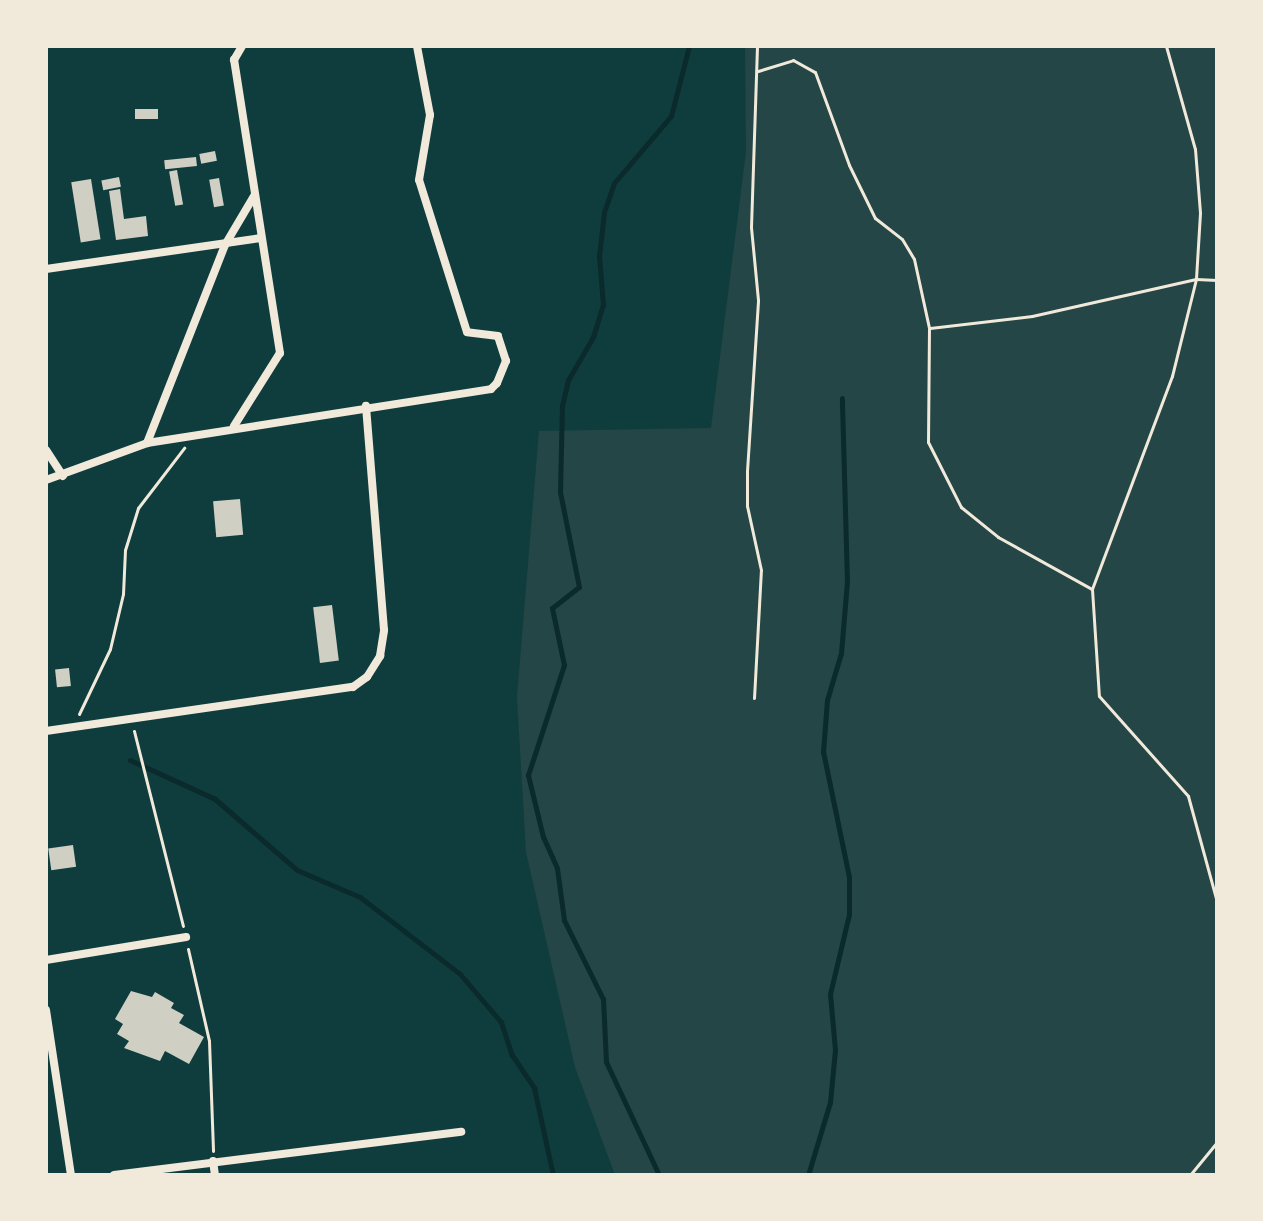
<!DOCTYPE html>
<style>
body{margin:0}
#map{position:relative;width:1263px;height:1221px;overflow:hidden;background:#0f3d3e;font-family:Cabin,sans-serif}
div>[style]{position:absolute}
.green>*{inset:0;background:#244646}
.stream>*{height:5px;margin:-2.5px;padding:0 2.5px;transform-origin:2.5px;border-radius:2.5px;background:#0a2a2b}
.building>*{inset:0;background:#cfcfc3;transform-origin:0 0}
.path>*{height:3px;margin:-1.5px;padding:0 1.5px;transform-origin:1.5px;border-radius:1.5px;background:#f1e9da}
.minor>*{height:8px;margin:-4px;padding:0 4px;transform-origin:4px;border-radius:4px;background:#f1e9da}
span{translate:-50% -50%;white-space:nowrap;text-align:center;line-height:1.15;-webkit-text-stroke:8px #f1e9da;paint-order:stroke}
.frame{position:absolute;inset:0;border:48px solid #f1e9da;pointer-events:none}
</style>
<div id="map">
<div class="green">
<div style="clip-path:polygon(745px 46px,1217px 46px,1217px 1175px,615px 1175px,575px 1067px,526px 852px,517px 697px,539px 431px,711px 428px,746px 152px)"></div>
</div>
<div class="stream">
<div style="left:130px;top:760px;width:94px;rotate:24.6deg"></div>
<div style="left:215px;top:799px;width:108px;rotate:40.9deg"></div>
<div style="left:297px;top:870px;width:69px;rotate:23.2deg"></div>
<div style="left:360px;top:897px;width:126px;rotate:37.6deg"></div>
<div style="left:460px;top:974px;width:63px;rotate:49.5deg"></div>
<div style="left:501px;top:1022px;width:35px;rotate:72deg"></div>
<div style="left:512px;top:1055px;width:40px;rotate:56deg"></div>
<div style="left:534px;top:1088px;width:89px;rotate:77.7deg"></div>
<div style="left:659px;top:1175px;width:125px;rotate:-115.1deg"></div>
<div style="left:606px;top:1062px;width:63px;rotate:-92.7deg"></div>
<div style="left:603px;top:999px;width:88px;rotate:-116.3deg"></div>
<div style="left:564px;top:920px;width:52px;rotate:-97.7deg"></div>
<div style="left:557px;top:868px;width:34px;rotate:-114deg"></div>
<div style="left:543px;top:837px;width:64px;rotate:-103.6deg"></div>
<div style="left:528px;top:775px;width:116px;rotate:-71.9deg"></div>
<div style="left:564px;top:665px;width:58px;rotate:-101.9deg"></div>
<div style="left:552px;top:608px;width:34px;rotate:-38deg"></div>
<div style="left:579px;top:587px;width:97px;rotate:-101.3deg"></div>
<div style="left:560px;top:492px;width:86px;rotate:-88.7deg"></div>
<div style="left:562px;top:406px;width:27px;rotate:-77deg"></div>
<div style="left:568px;top:380px;width:50px;rotate:-59.8deg"></div>
<div style="left:593px;top:337px;width:34px;rotate:-73deg"></div>
<div style="left:603px;top:305px;width:49px;rotate:-94.7deg"></div>
<div style="left:599px;top:256px;width:44px;rotate:-83.5deg"></div>
<div style="left:604px;top:212px;width:31px;rotate:-71deg"></div>
<div style="left:614px;top:183px;width:88px;rotate:-49.6deg"></div>
<div style="left:671px;top:116px;width:72px;rotate:-75.6deg"></div>
<div style="left:808px;top:1175px;width:76px;rotate:-73.2deg"></div>
<div style="left:830px;top:1102px;width:52px;rotate:-84.5deg"></div>
<div style="left:835px;top:1050px;width:56px;rotate:-95.1deg"></div>
<div style="left:830px;top:994px;width:82px;rotate:-76.6deg"></div>
<div style="left:849px;top:914px;width:37px;rotate:-90deg"></div>
<div style="left:849px;top:877px;width:128px;rotate:-101.7deg"></div>
<div style="left:823px;top:752px;width:52px;rotate:-85.6deg"></div>
<div style="left:827px;top:700px;width:49px;rotate:-73.4deg"></div>
<div style="left:841px;top:653px;width:71px;rotate:-85.2deg"></div>
<div style="left:847px;top:582px;width:184px;rotate:-91.6deg"></div>
</div>
<div class="building">
<div style="left:158px;top:109px;width:10px;height:23px;rotate:90deg"></div>
<div style="left:215px;top:151px;width:10px;height:16px;rotate:79deg"></div>
<div style="left:196px;top:157px;width:9px;height:32px;rotate:84deg"></div>
<div style="left:177px;top:170px;width:35px;height:8px;rotate:80deg"></div>
<div style="left:119px;top:177px;width:10px;height:18px;rotate:79deg"></div>
<div style="left:219px;top:178px;width:28px;height:10px;rotate:80deg"></div>
<div style="left:91px;top:179px;width:61px;height:20px;rotate:81deg"></div>
<div style="clip-path:polygon(120px 189px,124px 219px,146px 216px,148px 236px,116px 240px,109px 191px)"></div>
<div style="left:240px;top:499px;width:36px;height:27px;rotate:85deg"></div>
<div style="left:332px;top:605px;width:56px;height:19px;rotate:83deg"></div>
<div style="left:69px;top:668px;width:18px;height:14px;rotate:84deg"></div>
<div style="left:73px;top:845px;width:22px;height:25px;rotate:82deg"></div>
<div style="clip-path:polygon(131px 991px,152px 997px,155px 992px,174px 1003px,171px 1008px,184px 1015px,179px 1023px,204px 1037px,189px 1064px,165px 1051px,160px 1061px,124px 1048px,129px 1041px,117px 1034px,123px 1024px,115px 1019px)"></div>
</div>
<div class="path">
<div style="left:1166px;top:46px;width:107px;rotate:74.3deg"></div>
<div style="left:1195px;top:149px;width:64px;rotate:85.5deg"></div>
<div style="left:1200px;top:213px;width:66px;rotate:93.5deg"></div>
<div style="left:1196px;top:279px;width:100px;rotate:103.9deg"></div>
<div style="left:1172px;top:376px;width:228px;rotate:110.6deg"></div>
<div style="left:1092px;top:589px;width:107px;rotate:86.3deg"></div>
<div style="left:1099px;top:696px;width:134px;rotate:48.3deg"></div>
<div style="left:1188px;top:796px;width:110px;rotate:74.7deg"></div>
<div style="left:758px;top:71px;width:37px;rotate:-17deg"></div>
<div style="left:793px;top:60px;width:25px;rotate:29deg"></div>
<div style="left:815px;top:72px;width:99px;rotate:69.9deg"></div>
<div style="left:849px;top:165px;width:59px;rotate:63.9deg"></div>
<div style="left:875px;top:218px;width:34px;rotate:38deg"></div>
<div style="left:902px;top:239px;width:23px;rotate:59deg"></div>
<div style="left:914px;top:259px;width:71px;rotate:77.7deg"></div>
<div style="left:929px;top:328px;width:114px;rotate:90.5deg"></div>
<div style="left:928px;top:442px;width:73px;rotate:63.1deg"></div>
<div style="left:961px;top:507px;width:48px;rotate:39deg"></div>
<div style="left:998px;top:537px;width:107px;rotate:29deg"></div>
<div style="left:930px;top:328px;width:103px;rotate:-6.7deg"></div>
<div style="left:1032px;top:316px;width:168px;rotate:-12.7deg"></div>
<div style="left:1196px;top:279px;width:21px;rotate:3deg"></div>
<div style="left:754px;top:698px;width:128px;rotate:-86.9deg"></div>
<div style="left:761px;top:570px;width:66px;rotate:-102.3deg"></div>
<div style="left:747px;top:506px;width:35px;rotate:-90deg"></div>
<div style="left:747px;top:471px;width:171px;rotate:-86.3deg"></div>
<div style="left:758px;top:300px;width:73px;rotate:-95.5deg"></div>
<div style="left:751px;top:227px;width:181px;rotate:-88.1deg"></div>
<div style="left:79px;top:714px;width:72px;rotate:-64.5deg"></div>
<div style="left:110px;top:649px;width:57px;rotate:-76.7deg"></div>
<div style="left:123px;top:594px;width:44px;rotate:-87.4deg"></div>
<div style="left:125px;top:550px;width:44px;rotate:-72.8deg"></div>
<div style="left:138px;top:508px;width:76px;rotate:-52.5deg"></div>
<div style="left:134px;top:731px;width:201px;rotate:75.9deg"></div>
<div style="left:188px;top:949px;width:94px;rotate:77.1deg"></div>
<div style="left:209px;top:1041px;width:110px;rotate:87.9deg"></div>
<div style="left:1217px;top:1046px;width:38px;rotate:90deg"></div>
<div style="left:1190px;top:1175px;width:43px;rotate:-50.7deg"></div>
</div>
<div class="minor">
<div style="left:46px;top:269px;width:217px;rotate:-8.2deg"></div>
<div style="left:234px;top:426px;width:86px;rotate:-57.8deg"></div>
<div style="left:280px;top:353px;width:297px;rotate:-98.9deg"></div>
<div style="left:234px;top:60px;width:16px;rotate:-60deg"></div>
<div style="left:147px;top:443px;width:213px;rotate:-68.5deg"></div>
<div style="left:225px;top:245px;width:57px;rotate:-59.4deg"></div>
<div style="left:46px;top:450px;width:31px;rotate:57deg"></div>
<div style="left:46px;top:480px;width:108px;rotate:-20.1deg"></div>
<div style="left:147px;top:443px;width:348px;rotate:-8.9deg"></div>
<div style="left:491px;top:389px;width:8px;rotate:-45deg"></div>
<div style="left:497px;top:383px;width:24px;rotate:-68deg"></div>
<div style="left:506px;top:361px;width:26px;rotate:-108deg"></div>
<div style="left:498px;top:336px;width:31px;rotate:-173deg"></div>
<div style="left:467px;top:332px;width:159px;rotate:-107.5deg"></div>
<div style="left:419px;top:180px;width:66px;rotate:-80.4deg"></div>
<div style="left:430px;top:115px;width:70px;rotate:-100.7deg"></div>
<div style="left:46px;top:731px;width:310px;rotate:-8.2deg"></div>
<div style="left:353px;top:687px;width:17px;rotate:-36deg"></div>
<div style="left:367px;top:677px;width:25px;rotate:-58deg"></div>
<div style="left:380px;top:656px;width:26px;rotate:-81deg"></div>
<div style="left:384px;top:630px;width:225px;rotate:-94.6deg"></div>
<div style="left:46px;top:960px;width:142px;rotate:-9.3deg"></div>
<div style="left:46px;top:1010px;width:167px;rotate:81.4deg"></div>
<div style="left:213px;top:1161px;width:14px;rotate:82deg"></div>
<div style="left:114px;top:1175px;width:350px;rotate:-7.1deg"></div>
</div>
<div class="frame"></div>
</div>
